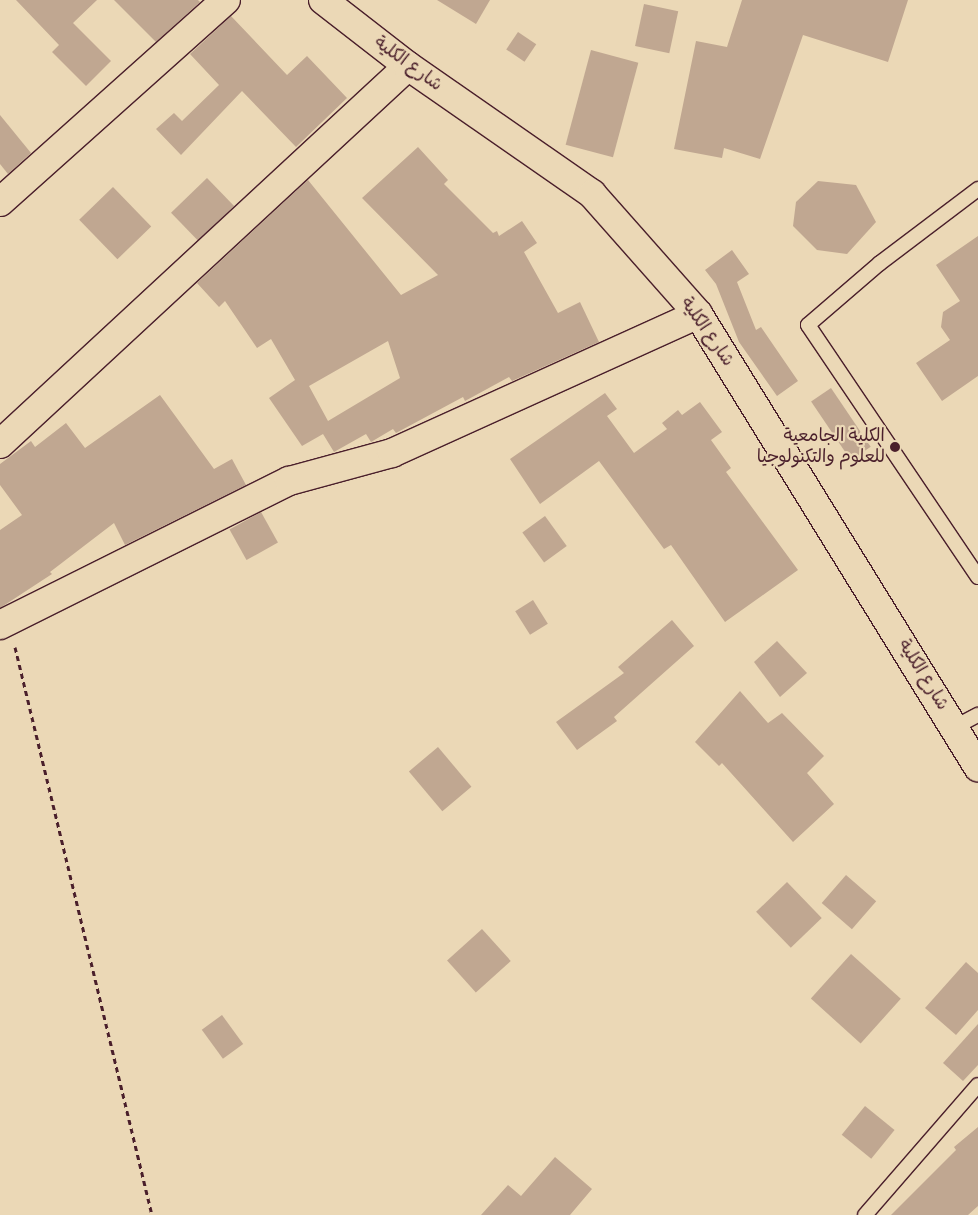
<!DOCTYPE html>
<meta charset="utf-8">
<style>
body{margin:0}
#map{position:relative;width:978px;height:1215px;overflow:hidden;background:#ebd8b6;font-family:Pangolin,"Playpen Sans Arabic",sans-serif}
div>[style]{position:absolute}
.building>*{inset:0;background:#c0a791;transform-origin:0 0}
.path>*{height:3px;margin-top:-1.5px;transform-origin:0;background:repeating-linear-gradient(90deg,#4a1f2b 0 5px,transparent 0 9px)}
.roads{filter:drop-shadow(1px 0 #4a1f2b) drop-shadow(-1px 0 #4a1f2b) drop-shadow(0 1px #4a1f2b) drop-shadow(0 -1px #4a1f2b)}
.lane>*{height:14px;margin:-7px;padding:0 7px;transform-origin:7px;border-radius:7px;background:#ebd8b6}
.street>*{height:28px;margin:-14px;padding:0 14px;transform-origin:14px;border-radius:14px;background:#ebd8b6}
.secondary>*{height:28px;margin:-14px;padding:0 14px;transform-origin:14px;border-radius:14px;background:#ebd8b6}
.dots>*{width:14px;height:14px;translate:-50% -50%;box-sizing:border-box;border:2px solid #ebd8b6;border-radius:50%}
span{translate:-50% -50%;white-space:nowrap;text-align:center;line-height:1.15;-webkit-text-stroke:4.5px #ebd8b6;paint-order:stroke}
.street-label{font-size:18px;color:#4a1f2b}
.poi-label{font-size:18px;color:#4a1f2b}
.right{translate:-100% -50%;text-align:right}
</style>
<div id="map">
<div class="building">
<div style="clip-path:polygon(16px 0,97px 0,73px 23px,111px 61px,86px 86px,52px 52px,59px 45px)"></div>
<div style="clip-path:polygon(114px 0,198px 0,200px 2px,156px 42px)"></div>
<div style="clip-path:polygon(437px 0,490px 0,476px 24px)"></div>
<div style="clip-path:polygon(742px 0,908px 0,888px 62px,803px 35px,760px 159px,724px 148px,722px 158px,674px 149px,696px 41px,727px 47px)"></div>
<div style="left:644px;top:4px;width:35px;height:43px;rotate:12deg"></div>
<div style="clip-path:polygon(231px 16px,287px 75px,307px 56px,347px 98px,296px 147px,242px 91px,181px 155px,156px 129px,174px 113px,182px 121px,219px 85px,190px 54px)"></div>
<div style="left:518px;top:32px;width:22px;height:21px;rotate:34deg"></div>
<div style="left:591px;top:50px;width:49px;height:98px;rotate:15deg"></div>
<div style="clip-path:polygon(0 115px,31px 153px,8px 174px,0 164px)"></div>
<div style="clip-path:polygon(evenodd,418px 147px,448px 180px,444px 184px,493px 233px,497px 231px,499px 236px,522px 221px,537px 243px,524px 252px,558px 313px,580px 302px,599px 342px,512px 381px,509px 377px,465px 401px,463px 397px,396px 433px,393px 429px,371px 442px,366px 434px,334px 452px,323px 434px,302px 446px,269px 398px,295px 380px,271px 339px,257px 348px,225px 301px,219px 307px,197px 283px,308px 180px,401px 295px,438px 275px,362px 198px,418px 147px,388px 341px,400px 378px,328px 421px,309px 386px,388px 341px)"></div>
<div style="left:207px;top:178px;width:39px;height:50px;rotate:46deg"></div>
<div style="clip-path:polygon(818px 181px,856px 185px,876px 222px,847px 254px,817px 250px,793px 226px,796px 202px)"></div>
<div style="left:113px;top:187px;width:55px;height:47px;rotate:46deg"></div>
<div style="clip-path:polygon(978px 236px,978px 376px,942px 401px,916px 363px,950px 340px,941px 327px,943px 312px,960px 301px,936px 265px)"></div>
<div style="clip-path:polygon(732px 250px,749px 274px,737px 282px,756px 330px,761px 327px,798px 381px,777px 396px,739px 342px,716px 284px,705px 270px)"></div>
<div style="left:831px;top:388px;width:71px;height:24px;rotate:56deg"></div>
<div style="clip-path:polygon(605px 393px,617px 409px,607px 416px,634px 453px,667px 429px,662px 423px,678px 410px,682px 415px,700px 402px,722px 432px,711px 440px,731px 468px,726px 472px,798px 570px,725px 622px,671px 545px,664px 549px,599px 461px,540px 504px,510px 459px)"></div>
<div style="clip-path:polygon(160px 395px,214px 469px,232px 459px,246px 485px,125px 545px,114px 523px,50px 572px,52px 574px,0 608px,0 530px,22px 515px,0 485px,0 464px,31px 441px,35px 447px,66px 423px,85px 448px)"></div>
<div style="left:261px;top:512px;width:35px;height:36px;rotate:61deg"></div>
<div style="left:545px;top:516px;width:37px;height:28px;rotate:54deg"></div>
<div style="left:533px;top:600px;width:28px;height:21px;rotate:58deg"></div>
<div style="clip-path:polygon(672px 620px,694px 646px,614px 717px,617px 721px,577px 750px,556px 722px,624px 673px,618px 667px)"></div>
<div style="clip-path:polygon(777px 641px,807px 673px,780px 697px,754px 662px)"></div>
<div style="clip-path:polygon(740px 691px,768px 723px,782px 713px,824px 756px,807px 773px,834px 804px,793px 842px,722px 763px,719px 766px,695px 742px)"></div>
<div style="left:438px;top:747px;width:52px;height:38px;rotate:50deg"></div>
<div style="left:846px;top:875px;width:40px;height:37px;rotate:41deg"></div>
<div style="left:787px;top:882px;width:50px;height:43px;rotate:46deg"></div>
<div style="left:482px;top:929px;width:43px;height:47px;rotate:48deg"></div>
<div style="left:851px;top:954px;width:67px;height:60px;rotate:42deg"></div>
<div style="clip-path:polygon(966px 962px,978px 973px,978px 1010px,956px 1035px,925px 1008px)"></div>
<div style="left:222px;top:1015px;width:36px;height:25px;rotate:54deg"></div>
<div style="clip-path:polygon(978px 1024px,978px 1065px,963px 1081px,943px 1063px)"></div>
<div style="left:865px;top:1106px;width:38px;height:37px;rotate:39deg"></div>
<div style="clip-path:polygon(978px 1127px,978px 1206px,968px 1215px,891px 1215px,956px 1150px,954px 1147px)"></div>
<div style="clip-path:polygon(555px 1157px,592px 1189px,570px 1215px,481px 1215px,508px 1185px,521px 1196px)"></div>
</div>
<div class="path">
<div style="left:15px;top:647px;width:584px;rotate:76.44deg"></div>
</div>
<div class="roads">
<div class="lane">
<div style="left:978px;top:189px;width:123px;rotate:142.9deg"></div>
<div style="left:880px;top:263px;width:95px;rotate:139.3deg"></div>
<div style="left:808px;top:325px;width:304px;rotate:56deg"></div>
<div style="left:955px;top:727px;width:26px;rotate:-28deg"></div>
<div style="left:865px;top:1215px;width:172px;rotate:-49deg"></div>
</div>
<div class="street">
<div style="left:0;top:202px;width:303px;rotate:-41.8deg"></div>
<div style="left:0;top:444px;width:556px;rotate:-42.81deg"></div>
<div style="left:0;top:625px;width:323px;rotate:-26.5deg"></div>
<div style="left:289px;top:481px;width:107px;rotate:-15.2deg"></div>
<div style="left:392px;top:453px;width:336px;rotate:-24.4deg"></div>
</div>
<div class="secondary">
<div style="left:323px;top:0;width:108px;rotate:37.8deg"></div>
<div style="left:408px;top:66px;width:224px;rotate:34.8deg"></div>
<div style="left:592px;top:194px;width:160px;rotate:48.5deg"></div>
<div style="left:698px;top:314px;width:533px;rotate:58.28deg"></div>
</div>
</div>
<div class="dots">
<div style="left:895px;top:447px;background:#4a1f2b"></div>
</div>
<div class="street-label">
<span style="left:408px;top:64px;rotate:36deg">شارع الكلية</span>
<span style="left:707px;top:332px;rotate:55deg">شارع الكلية</span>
<span style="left:923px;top:675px;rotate:58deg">شارع الكلية</span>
</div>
<div class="poi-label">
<span class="right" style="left:885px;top:447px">الكلية الجامعية<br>للعلوم والتكنولوجيا</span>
</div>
</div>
